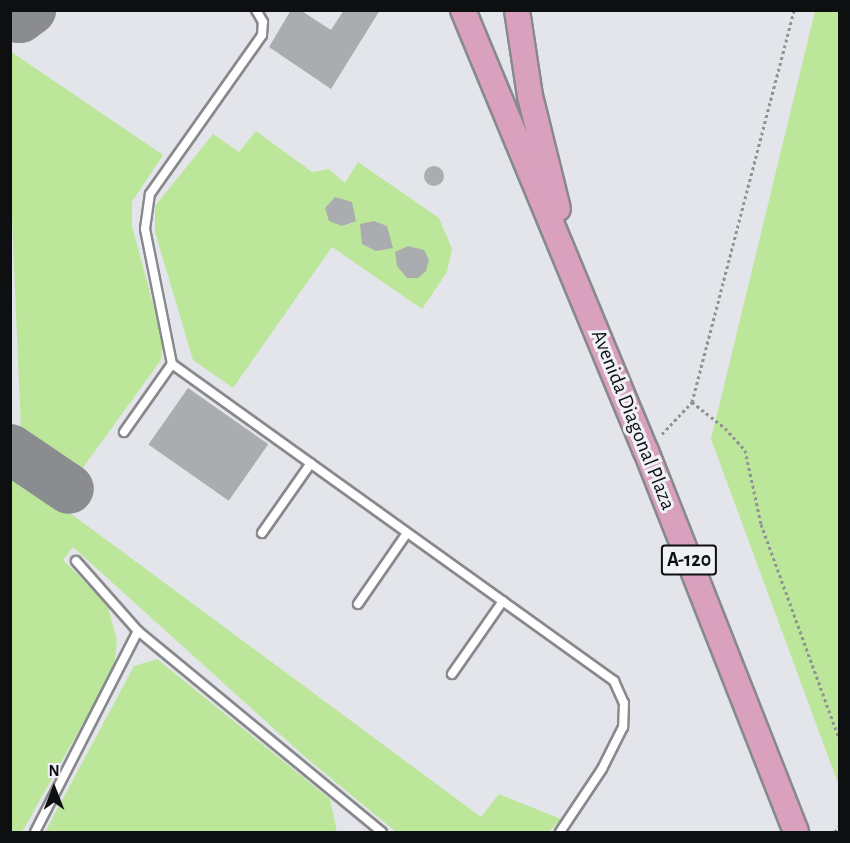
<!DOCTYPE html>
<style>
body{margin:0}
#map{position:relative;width:850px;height:843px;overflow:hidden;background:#e3e5ea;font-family:"Alegreya Sans",sans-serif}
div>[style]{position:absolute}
.green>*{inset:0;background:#bce79a}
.taxiway>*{height:50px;margin:-25px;padding:0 25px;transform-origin:25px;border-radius:25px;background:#8b8c90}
.building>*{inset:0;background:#aaacb0;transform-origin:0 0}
.round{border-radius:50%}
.path>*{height:3px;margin-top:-1.5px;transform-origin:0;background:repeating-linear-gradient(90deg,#909295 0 3px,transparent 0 6px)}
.roads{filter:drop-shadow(2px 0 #88898d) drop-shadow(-2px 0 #88898d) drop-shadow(0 2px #88898d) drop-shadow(0 -2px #88898d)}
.service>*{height:8px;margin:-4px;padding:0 4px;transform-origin:4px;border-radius:4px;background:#fff}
.primary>*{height:24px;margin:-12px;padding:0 12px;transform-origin:12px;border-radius:12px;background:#d9a1bd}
span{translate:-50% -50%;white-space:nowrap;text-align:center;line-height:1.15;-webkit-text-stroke:6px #f1f2f7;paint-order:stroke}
.shield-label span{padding:2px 4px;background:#f1f2f7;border:2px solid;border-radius:4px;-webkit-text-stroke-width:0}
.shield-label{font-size:20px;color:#0e0f10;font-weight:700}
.street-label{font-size:21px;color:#0e0f10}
.frame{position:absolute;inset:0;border:12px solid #0e0f10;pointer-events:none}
.north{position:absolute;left:24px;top:759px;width:60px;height:60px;-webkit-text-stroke:4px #f1f2f7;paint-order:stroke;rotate:0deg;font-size:16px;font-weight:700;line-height:24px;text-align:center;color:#0e0f10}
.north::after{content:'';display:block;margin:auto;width:21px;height:27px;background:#0e0f10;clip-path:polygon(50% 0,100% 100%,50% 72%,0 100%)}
</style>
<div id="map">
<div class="green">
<div style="clip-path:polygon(815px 11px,840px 11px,839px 786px,711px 439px)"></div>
<div style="clip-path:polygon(10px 51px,163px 155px,132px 202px,132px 226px,163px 341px,161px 360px,82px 469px,73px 469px,21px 431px,11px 196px)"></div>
<div style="clip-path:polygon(256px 131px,312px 172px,329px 169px,345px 183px,358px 162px,439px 218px,452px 249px,447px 272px,422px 309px,332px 247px,233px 388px,193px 360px,155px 232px,155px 206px,213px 134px,239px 152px)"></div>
<div style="clip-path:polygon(16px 473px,481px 817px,499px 794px,561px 819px,549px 832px,396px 832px,304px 756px,73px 547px,63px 560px,107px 604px,117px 640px,114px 668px,22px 832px,11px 832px,10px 480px)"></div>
<div style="clip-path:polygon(157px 659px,330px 799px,337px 832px,45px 832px,134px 666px)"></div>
</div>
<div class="taxiway">
<div style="left:10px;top:17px;width:10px;rotate:6deg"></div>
<div style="left:20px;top:18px;width:14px;rotate:-36deg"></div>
<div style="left:10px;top:449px;width:71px;rotate:34.1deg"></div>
</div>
<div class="building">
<div style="clip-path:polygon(291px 10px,300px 10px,331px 30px,344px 10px,380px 10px,331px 89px,269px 47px)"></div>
<div class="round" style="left:424px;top:166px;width:20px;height:20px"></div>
<div style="clip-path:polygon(335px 197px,352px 202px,356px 221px,342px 226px,329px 221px,325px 208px)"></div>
<div style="clip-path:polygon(374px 221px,387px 226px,393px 248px,376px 251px,362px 244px,360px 224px)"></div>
<div style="clip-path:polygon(408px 246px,424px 250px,429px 260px,426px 271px,418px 278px,407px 278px,397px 266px,395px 252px)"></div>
<div style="left:188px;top:388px;width:98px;height:69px;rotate:35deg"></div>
</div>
<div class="path">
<div style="left:692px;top:402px;width:42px;rotate:38.2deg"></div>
<div style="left:725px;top:428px;width:30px;rotate:48deg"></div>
<div style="left:745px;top:450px;width:76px;rotate:77.8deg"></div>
<div style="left:761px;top:524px;width:231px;rotate:70deg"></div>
<div style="left:662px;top:434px;width:44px;rotate:-46.8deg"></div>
<div style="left:692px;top:402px;width:405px;rotate:-75.4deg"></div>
<div style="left:835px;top:832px;width:9px;rotate:-54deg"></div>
</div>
<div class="roads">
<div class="service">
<div style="left:172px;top:364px;width:544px;rotate:35.65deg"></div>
<div style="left:614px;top:681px;width:24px;rotate:66deg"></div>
<div style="left:624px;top:703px;width:24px;rotate:92deg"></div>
<div style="left:623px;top:727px;width:47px;rotate:116.6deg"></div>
<div style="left:602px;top:769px;width:76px;rotate:123.7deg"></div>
<div style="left:124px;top:432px;width:83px;rotate:-54.8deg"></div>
<div style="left:172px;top:364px;width:138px;rotate:-101.3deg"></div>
<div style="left:145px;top:229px;width:35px;rotate:-82deg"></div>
<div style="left:150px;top:194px;width:194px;rotate:-54.8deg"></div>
<div style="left:262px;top:35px;width:13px;rotate:-86deg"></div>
<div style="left:263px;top:22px;width:14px;rotate:-120deg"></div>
<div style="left:262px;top:533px;width:85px;rotate:-55deg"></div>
<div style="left:76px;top:561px;width:94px;rotate:48.5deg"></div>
<div style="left:138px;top:631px;width:316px;rotate:39.5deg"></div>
<div style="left:358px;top:604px;width:86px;rotate:-55.4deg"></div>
<div style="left:452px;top:674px;width:89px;rotate:-55.1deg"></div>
<div style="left:35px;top:832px;width:226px;rotate:-62.9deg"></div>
</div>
<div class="primary">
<div style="left:463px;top:10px;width:477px;rotate:67.5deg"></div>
<div style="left:646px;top:451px;width:409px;rotate:68.5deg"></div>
<div style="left:517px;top:10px;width:87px;rotate:81.4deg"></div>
<div style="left:530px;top:96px;width:116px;rotate:76.1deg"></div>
</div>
</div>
<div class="shield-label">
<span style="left:689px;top:560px">A-120</span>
</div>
<div class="street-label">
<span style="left:633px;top:420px;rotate:68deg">Avenida Diagonal Plaza</span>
</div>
<div class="frame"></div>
<div class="north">N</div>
</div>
